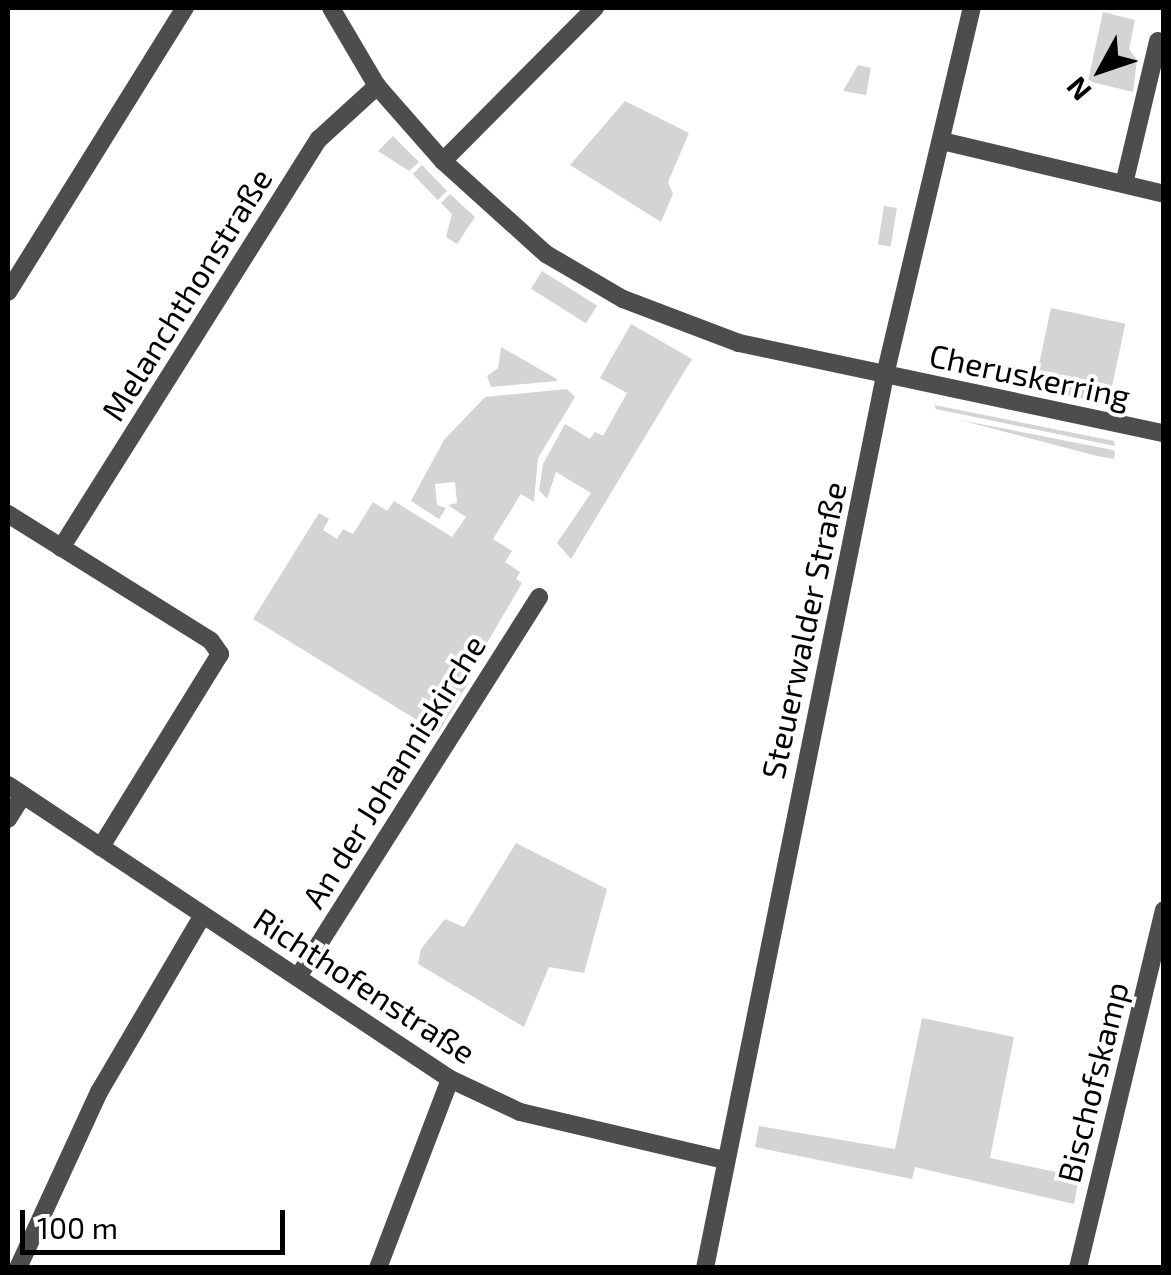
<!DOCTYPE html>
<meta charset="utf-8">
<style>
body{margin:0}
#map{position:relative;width:1171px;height:1275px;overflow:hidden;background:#fff;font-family:"Exo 2",sans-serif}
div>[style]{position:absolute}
.green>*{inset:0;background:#d4d4d4;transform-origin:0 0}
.minor>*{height:18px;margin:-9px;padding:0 9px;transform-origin:9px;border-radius:9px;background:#4d4d4d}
span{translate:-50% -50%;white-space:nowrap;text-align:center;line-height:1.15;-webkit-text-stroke:8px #fff;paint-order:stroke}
.street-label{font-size:32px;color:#000}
.frame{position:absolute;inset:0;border:10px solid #000;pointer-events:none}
.north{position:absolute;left:1051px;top:20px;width:100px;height:100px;-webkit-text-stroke:8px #fff;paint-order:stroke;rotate:230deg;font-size:28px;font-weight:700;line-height:40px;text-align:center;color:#000}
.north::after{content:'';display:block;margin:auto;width:35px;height:45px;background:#000;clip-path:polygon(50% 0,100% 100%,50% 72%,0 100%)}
.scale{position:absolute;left:20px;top:1210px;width:265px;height:45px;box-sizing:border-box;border:5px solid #000;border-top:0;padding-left:12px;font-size:30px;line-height:35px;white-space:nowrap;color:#000;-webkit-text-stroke:8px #fff;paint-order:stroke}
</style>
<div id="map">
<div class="green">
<div style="clip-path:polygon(1103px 12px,1135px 20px,1129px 49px,1137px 60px,1133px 92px,1088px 81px)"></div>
<div style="clip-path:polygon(858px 65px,871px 68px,866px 95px,843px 91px)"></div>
<div style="clip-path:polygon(625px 101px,689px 133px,668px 182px,673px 194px,661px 222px,570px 165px)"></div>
<div style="clip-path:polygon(393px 136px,419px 162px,409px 171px,378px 151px)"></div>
<div style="left:422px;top:165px;width:36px;height:13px;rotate:46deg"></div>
<div style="clip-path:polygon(450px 194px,475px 217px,457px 244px,446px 237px,452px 214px,441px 203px)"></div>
<div style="left:884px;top:206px;width:13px;height:39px;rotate:9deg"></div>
<div style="left:542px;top:271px;width:65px;height:21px;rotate:32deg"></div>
<div style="left:1051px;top:308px;width:76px;height:82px;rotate:12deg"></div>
<div style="clip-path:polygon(631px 324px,692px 359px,571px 559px,557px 543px,591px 493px,556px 472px,547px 499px,539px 490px,543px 464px,565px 424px,590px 439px,595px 432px,603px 436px,627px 393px,600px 378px)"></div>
<div style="clip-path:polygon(501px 347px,557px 379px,557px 381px,491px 387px,487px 376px,498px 368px)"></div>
<div style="clip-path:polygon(567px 389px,575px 397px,538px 458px,534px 502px,521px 494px,493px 539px,512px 551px,505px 562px,520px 572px,516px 579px,522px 583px,487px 643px,474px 635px,458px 661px,469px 682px,438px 733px,253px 619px,319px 513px,329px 519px,323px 530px,337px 539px,343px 529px,353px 534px,373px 502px,387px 511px,394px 501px,452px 537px,466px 517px,448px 505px,457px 503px,455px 482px,435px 484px,437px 505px,446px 508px,439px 519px,411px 501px,444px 440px,485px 397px)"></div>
<div style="clip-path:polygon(934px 405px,1114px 441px,1115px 446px,936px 409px)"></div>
<div style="clip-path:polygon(960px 420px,1113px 450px,1115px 452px,1114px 459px,1097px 456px)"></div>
<div style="clip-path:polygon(516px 843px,607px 889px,584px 973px,549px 967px,524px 1027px,418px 964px,421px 949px,445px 919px,464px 927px)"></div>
<div style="clip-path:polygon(922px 1018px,1014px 1037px,990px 1158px,1079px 1177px,1074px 1204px,915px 1167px,912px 1179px,755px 1147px,759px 1126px,895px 1149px)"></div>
</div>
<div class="minor">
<div style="left:331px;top:8px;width:91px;rotate:59.5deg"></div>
<div style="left:377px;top:86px;width:100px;rotate:48.7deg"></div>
<div style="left:443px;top:161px;width:139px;rotate:42.1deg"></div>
<div style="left:546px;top:254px;width:89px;rotate:30.3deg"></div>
<div style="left:623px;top:299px;width:124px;rotate:20.8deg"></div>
<div style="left:739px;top:343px;width:434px;rotate:12deg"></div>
<div style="left:942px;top:141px;width:228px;rotate:13.4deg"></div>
<div style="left:443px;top:161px;width:216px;rotate:-45.2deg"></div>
<div style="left:1124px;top:184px;width:147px;rotate:-76.6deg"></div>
<div style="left:8px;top:292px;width:335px;rotate:-58.1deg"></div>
<div style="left:8px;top:514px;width:239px;rotate:32deg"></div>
<div style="left:211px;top:641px;width:16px;rotate:55deg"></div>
<div style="left:220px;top:654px;width:227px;rotate:121.7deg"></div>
<div style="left:61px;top:548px;width:484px;rotate:-57.8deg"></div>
<div style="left:319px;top:139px;width:79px;rotate:-42.4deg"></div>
<div style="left:8px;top:785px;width:531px;rotate:33.63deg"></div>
<div style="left:450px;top:1079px;width:77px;rotate:25.2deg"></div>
<div style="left:520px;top:1112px;width:210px;rotate:13.2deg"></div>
<div style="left:8px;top:819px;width:28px;rotate:-58deg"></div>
<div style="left:298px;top:977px;width:450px;rotate:-57.6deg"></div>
<div style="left:18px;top:1268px;width:194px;rotate:-65.3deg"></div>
<div style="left:99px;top:1092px;width:205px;rotate:-59.6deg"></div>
<div style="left:378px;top:1268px;width:202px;rotate:-69.1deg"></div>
<div style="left:705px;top:1268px;width:911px;rotate:-78.6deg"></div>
<div style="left:885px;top:375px;width:377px;rotate:-76.7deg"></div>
<div style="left:1078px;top:1268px;width:368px;rotate:-76.5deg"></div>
</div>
<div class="street-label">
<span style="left:186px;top:294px;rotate:-58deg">Melanchthonstraße</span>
<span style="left:1030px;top:375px;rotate:12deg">Cheruskerring</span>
<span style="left:803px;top:630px;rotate:-78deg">Steuerwalder Straße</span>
<span style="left:393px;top:771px;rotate:-58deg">An der Johanniskirche</span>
<span style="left:365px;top:985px;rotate:33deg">Richthofenstraße</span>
<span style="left:1092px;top:1082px;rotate:-76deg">Bischofskamp</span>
</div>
<div class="frame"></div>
<div class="north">N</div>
<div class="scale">100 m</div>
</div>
